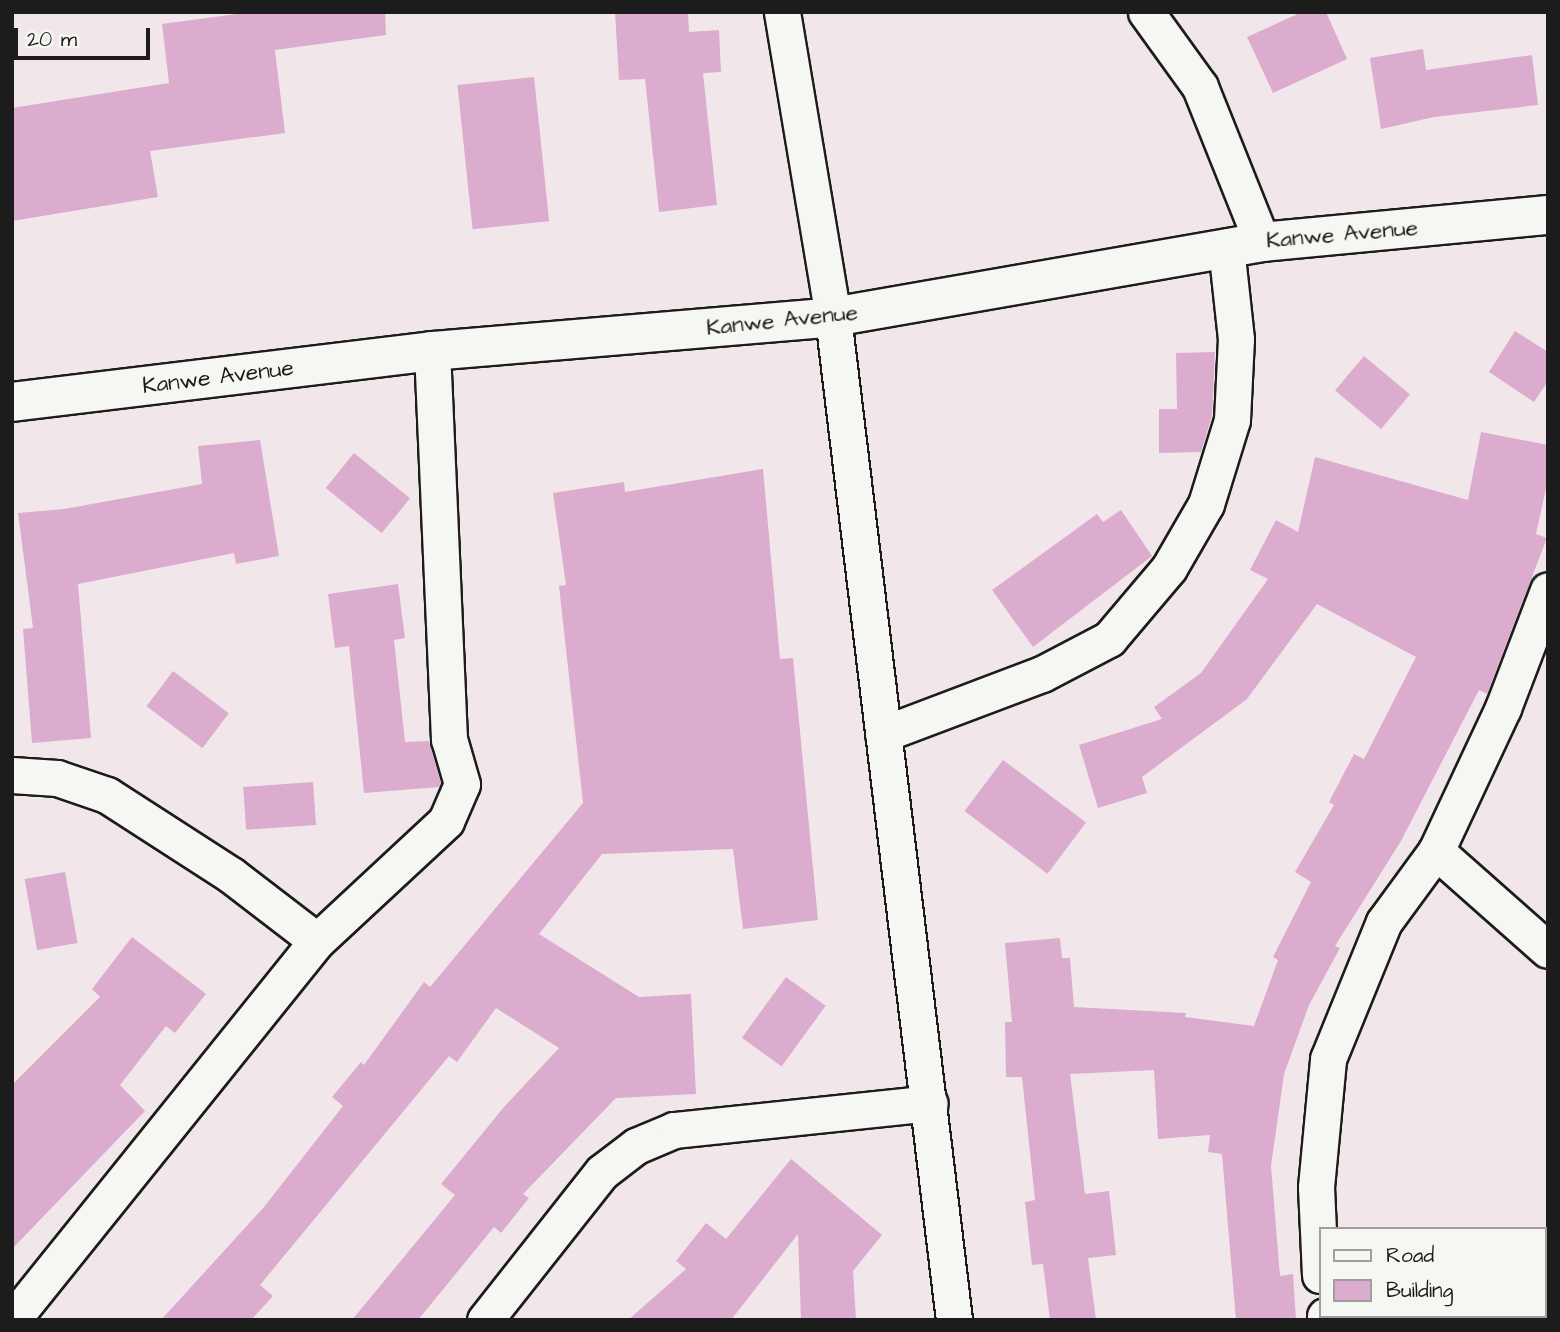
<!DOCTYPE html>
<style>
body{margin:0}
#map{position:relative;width:1560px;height:1332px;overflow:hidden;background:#f1e7eb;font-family:"Architects Daughter",sans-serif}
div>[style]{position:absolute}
.building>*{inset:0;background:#dbaccd;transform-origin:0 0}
.roads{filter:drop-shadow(2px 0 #1c1c1c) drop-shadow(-2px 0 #1c1c1c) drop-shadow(0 2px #1c1c1c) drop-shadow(0 -2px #1c1c1c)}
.minor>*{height:35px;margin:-17.5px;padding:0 17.5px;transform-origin:17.5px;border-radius:17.5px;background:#f6f6f2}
.secondary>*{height:38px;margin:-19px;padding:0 19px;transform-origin:19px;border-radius:19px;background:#f6f6f2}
span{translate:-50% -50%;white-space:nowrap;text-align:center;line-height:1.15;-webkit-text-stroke:5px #f6f6f2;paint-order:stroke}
.street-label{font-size:23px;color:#1c1c1c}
.frame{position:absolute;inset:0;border:14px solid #1c1c1c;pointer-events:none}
.legend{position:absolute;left:1319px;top:1227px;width:228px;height:91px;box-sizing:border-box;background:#f6f6f2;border:2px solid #9f9f9c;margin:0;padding:9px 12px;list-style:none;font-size:21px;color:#1c1c1c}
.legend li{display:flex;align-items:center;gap:14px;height:35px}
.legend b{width:35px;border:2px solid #9f9f9c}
.scale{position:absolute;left:14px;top:28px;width:136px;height:32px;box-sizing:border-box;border:4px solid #1c1c1c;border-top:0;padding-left:9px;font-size:21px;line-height:24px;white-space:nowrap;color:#1c1c1c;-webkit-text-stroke:5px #f6f6f2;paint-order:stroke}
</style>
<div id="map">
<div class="building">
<div style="clip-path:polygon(252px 12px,385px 12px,386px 35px,275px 50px,285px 133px,150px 151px,158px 197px,12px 221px,12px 108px,169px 83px,162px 24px)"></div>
<div style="clip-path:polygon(615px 12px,688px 12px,689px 32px,719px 30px,721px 72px,703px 73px,717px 205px,659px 212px,645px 79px,619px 80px)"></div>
<div style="clip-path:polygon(1302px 12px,1326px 12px,1347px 59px,1273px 93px,1247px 37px)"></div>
<div style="clip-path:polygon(1423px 49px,1426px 70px,1532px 55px,1538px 105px,1434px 117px,1381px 129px,1370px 58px)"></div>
<div style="left:534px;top:77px;width:145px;height:77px;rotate:84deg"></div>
<div style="clip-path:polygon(1515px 331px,1548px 352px,1548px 381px,1534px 402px,1489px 372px)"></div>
<div style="clip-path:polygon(1215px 352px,1212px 416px,1201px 452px,1159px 453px,1159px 409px,1177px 409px,1176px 353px)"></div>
<div style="left:1364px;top:356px;width:60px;height:45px;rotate:40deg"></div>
<div style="clip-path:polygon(1481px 432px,1548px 445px,1548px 479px,1536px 534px,1547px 538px,1487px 694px,1479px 690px,1401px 841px,1335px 946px,1340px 948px,1309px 1005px,1284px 1074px,1271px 1166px,1280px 1276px,1293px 1274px,1296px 1320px,1236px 1320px,1222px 1154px,1208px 1152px,1210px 1135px,1158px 1139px,1154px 1070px,1070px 1074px,1085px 1194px,1109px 1191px,1116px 1255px,1088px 1258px,1096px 1320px,1050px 1320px,1043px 1264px,1032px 1265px,1025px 1202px,1035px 1200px,1022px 1077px,1006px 1077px,1005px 1022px,1012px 1022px,1005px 943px,1060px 938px,1062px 958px,1070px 958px,1074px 1007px,1186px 1013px,1185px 1017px,1254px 1026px,1278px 960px,1273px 957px,1311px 882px,1295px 872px,1334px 805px,1329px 802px,1354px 754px,1364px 759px,1416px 657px,1317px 604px,1247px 699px,1142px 777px,1147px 793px,1098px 808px,1079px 745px,1162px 719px,1154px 707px,1201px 673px,1268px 579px,1250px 570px,1276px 520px,1298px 532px,1315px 457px,1468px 500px)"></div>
<div style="clip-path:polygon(260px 440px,279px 556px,236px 564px,234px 553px,78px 584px,91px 738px,32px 743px,23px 629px,33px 628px,18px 513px,64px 509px,202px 484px,198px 446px)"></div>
<div style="left:354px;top:453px;width:72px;height:45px;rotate:39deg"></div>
<div style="clip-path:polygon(763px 469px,780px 659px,793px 658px,818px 920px,743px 929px,733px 849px,602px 854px,539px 934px,639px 997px,691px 994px,696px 1094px,616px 1098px,523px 1194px,529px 1198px,501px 1233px,494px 1227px,418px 1320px,352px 1320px,455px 1195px,441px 1184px,504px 1107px,559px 1048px,496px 1008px,457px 1062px,449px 1056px,260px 1285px,273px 1296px,251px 1320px,161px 1320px,264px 1207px,343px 1106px,332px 1097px,361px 1062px,364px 1065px,424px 982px,430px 987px,583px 803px,559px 586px,566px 585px,553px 493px,624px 482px,625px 492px)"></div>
<div style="clip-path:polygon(1121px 510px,1152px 556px,1033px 647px,992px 590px,1097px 514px,1103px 522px)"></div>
<div style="clip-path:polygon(398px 584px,405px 638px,394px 640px,405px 742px,429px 741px,441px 783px,439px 787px,364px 793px,349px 646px,335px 648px,328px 594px)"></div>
<div style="left:173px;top:671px;width:70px;height:44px;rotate:37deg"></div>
<div style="left:1003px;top:760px;width:104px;height:64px;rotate:37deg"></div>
<div style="left:313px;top:782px;width:43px;height:70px;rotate:86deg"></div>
<div style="left:65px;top:872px;width:72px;height:41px;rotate:80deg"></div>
<div style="clip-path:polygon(132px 937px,206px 994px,175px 1033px,166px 1026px,120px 1085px,145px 1111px,12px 1249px,12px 1085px,100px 997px,92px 989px)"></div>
<div style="left:786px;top:977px;width:49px;height:75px;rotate:36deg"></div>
<div style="clip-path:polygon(791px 1159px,882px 1235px,853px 1271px,856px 1320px,801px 1320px,798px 1234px,731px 1320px,628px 1320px,686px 1269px,676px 1261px,706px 1223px,726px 1239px)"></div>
</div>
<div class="roads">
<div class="minor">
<div style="left:782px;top:12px;width:309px;rotate:80.5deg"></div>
<div style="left:833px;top:317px;width:1010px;rotate:83.12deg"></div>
<div style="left:1146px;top:12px;width:92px;rotate:54.2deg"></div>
<div style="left:1200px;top:87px;width:167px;rotate:68.2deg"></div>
<div style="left:883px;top:734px;width:170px;rotate:-20.7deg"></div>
<div style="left:1042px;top:674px;width:76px;rotate:-27.6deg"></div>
<div style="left:1109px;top:639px;width:93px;rotate:-49.8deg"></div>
<div style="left:1169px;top:568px;width:74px;rotate:-60deg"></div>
<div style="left:1206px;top:504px;width:88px;rotate:-72.8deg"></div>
<div style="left:1232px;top:420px;width:81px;rotate:-87.2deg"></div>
<div style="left:1236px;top:339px;width:93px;rotate:-96.2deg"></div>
<div style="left:12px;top:775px;width:45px;rotate:3.8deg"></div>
<div style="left:57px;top:778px;width:53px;rotate:18.8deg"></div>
<div style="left:107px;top:795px;width:148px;rotate:32.8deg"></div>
<div style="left:231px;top:875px;width:108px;rotate:37.5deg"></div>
<div style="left:1436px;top:851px;width:149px;rotate:41.5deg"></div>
<div style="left:1320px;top:1275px;width:88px;rotate:-92.6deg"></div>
<div style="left:1316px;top:1187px;width:129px;rotate:-84.6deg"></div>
<div style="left:1328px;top:1059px;width:148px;rotate:-67.8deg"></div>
<div style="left:1384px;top:922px;width:88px;rotate:-53.8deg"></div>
<div style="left:1436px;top:851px;width:158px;rotate:-64.9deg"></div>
<div style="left:1503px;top:708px;width:126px;rotate:-69.1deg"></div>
<div style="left:1325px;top:1316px;width:4px;rotate:90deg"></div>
<div style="left:12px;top:1320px;width:486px;rotate:-51.2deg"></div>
<div style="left:317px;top:941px;width:176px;rotate:-42.9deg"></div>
<div style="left:446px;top:821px;width:40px;rotate:-66.6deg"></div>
<div style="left:462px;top:784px;width:47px;rotate:-106.1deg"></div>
<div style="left:449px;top:739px;width:388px;rotate:-92.5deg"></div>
<div style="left:485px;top:1320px;width:189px;rotate:-51.7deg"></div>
<div style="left:602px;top:1172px;width:43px;rotate:-37.4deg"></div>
<div style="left:636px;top:1146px;width:41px;rotate:-22.8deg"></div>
<div style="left:674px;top:1130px;width:257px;rotate:-6deg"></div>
</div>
<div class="secondary">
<div style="left:12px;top:402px;width:423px;rotate:-6.9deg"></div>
<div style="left:432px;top:351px;width:402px;rotate:-4.8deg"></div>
<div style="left:833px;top:317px;width:436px;rotate:-9.9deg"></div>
<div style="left:1262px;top:242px;width:287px;rotate:-5.4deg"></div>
</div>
</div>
<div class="street-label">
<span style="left:1342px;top:234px;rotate:-5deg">Kanwe Avenue</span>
<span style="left:782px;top:320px;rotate:-6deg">Kanwe Avenue</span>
<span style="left:218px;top:377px;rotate:-7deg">Kanwe Avenue</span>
</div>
<div class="frame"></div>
<ul class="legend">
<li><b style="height:9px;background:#f6f6f2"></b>Road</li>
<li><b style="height:19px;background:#dbaccd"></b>Building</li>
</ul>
<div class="scale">20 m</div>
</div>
